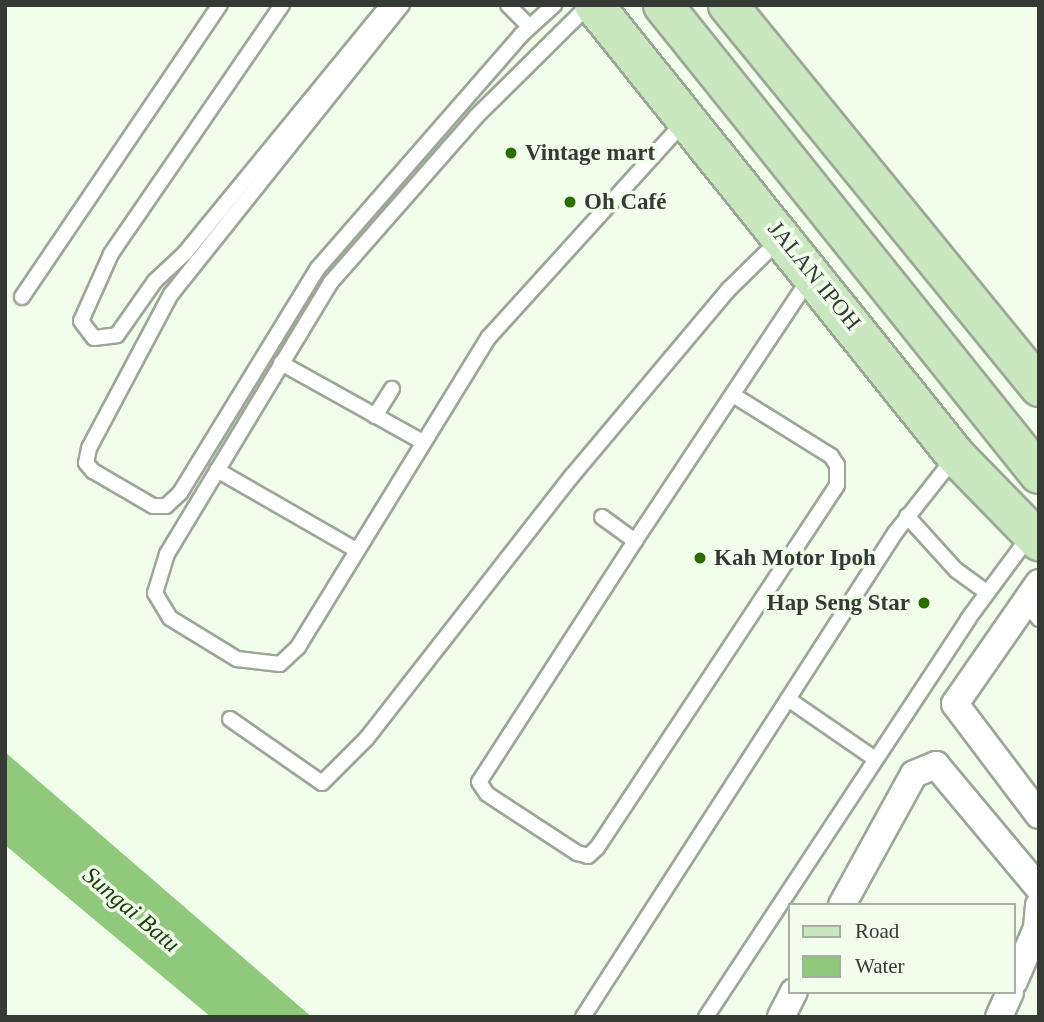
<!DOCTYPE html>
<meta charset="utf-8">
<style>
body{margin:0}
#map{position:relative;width:1044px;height:1022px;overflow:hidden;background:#f1feec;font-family:Georgia,serif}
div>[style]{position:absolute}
.water>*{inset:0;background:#90c97c}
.roads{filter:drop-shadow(2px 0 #9ca797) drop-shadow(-2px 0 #9ca797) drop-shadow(0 2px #9ca797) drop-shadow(0 -2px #9ca797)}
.service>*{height:14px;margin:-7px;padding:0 7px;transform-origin:7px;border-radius:7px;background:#fff}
.minor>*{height:26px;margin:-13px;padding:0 13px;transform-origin:13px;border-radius:13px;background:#fff}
.primary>*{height:38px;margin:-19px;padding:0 19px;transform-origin:19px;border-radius:19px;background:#cae8c0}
.dots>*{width:19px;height:19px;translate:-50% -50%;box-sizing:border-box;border:4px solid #f1feec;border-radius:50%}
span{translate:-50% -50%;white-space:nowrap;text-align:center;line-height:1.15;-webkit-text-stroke:7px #f1feec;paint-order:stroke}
.poi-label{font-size:23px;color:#353a34;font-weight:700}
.left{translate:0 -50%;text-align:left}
.right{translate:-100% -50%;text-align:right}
.street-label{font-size:23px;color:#353a34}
.water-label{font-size:24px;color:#193e08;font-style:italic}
.frame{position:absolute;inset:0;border:7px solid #353a34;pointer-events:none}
.legend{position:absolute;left:788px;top:903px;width:228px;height:91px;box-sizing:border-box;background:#f1feec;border:2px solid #a6b0a2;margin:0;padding:9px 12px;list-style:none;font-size:21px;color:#353a34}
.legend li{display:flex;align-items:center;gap:14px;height:35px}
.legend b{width:35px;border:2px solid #a6b0a2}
</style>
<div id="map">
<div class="water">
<div style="clip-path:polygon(5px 752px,306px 1012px,312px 1017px,211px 1017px,5px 845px)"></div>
</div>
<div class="roads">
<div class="service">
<div style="left:282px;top:5px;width:302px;rotate:124.5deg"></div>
<div style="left:111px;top:254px;width:73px;rotate:114.1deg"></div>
<div style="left:81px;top:321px;width:21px;rotate:53deg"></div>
<div style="left:94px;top:338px;width:23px;rotate:-7deg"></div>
<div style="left:117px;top:335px;width:66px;rotate:-54.9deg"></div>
<div style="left:155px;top:281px;width:41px;rotate:-43deg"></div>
<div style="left:185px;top:253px;width:320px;rotate:-50.7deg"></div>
<div style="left:402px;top:5px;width:370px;rotate:128.6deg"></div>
<div style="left:171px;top:294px;width:174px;rotate:118deg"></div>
<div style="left:89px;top:448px;width:15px;rotate:101deg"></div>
<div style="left:86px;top:463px;width:11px;rotate:49deg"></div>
<div style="left:93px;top:471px;width:69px;rotate:30.3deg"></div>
<div style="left:153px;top:506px;width:13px"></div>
<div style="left:166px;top:506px;width:19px;rotate:-43deg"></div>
<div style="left:180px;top:493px;width:264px;rotate:-58.5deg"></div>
<div style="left:318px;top:268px;width:309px;rotate:-48.9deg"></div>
<div style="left:521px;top:35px;width:45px;rotate:-42.3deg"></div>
<div style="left:508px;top:5px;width:30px;rotate:45deg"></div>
<div style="left:589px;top:5px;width:159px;rotate:135.3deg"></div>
<div style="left:476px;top:117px;width:220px;rotate:131.3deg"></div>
<div style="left:331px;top:282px;width:318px;rotate:121.1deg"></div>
<div style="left:167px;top:554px;width:41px;rotate:107.1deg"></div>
<div style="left:155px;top:593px;width:29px;rotate:59deg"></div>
<div style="left:170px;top:618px;width:79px;rotate:31.5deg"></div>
<div style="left:237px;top:659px;width:43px;rotate:6.6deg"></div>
<div style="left:280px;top:664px;width:25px;rotate:-43deg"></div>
<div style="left:298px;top:647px;width:364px;rotate:-58.4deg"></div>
<div style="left:489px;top:337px;width:293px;rotate:-47.8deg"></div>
<div style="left:22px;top:297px;width:353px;rotate:-55.9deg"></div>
<div style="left:281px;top:363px;width:160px;rotate:29.1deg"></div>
<div style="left:375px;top:416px;width:32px;rotate:-58deg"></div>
<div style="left:217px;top:470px;width:160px;rotate:29.9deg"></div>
<div style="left:907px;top:516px;width:73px;rotate:47.8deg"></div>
<div style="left:956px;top:570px;width:37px;rotate:36deg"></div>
<div style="left:602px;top:517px;width:41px;rotate:36deg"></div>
<div style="left:635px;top:541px;width:316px;rotate:-56.4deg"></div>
<div style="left:635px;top:541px;width:287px;rotate:122.9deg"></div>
<div style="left:479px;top:782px;width:14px;rotate:56deg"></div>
<div style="left:487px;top:794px;width:108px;rotate:33.2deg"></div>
<div style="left:577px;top:853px;width:11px;rotate:15deg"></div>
<div style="left:588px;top:856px;width:12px;rotate:-42deg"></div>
<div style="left:597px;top:848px;width:435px;rotate:-56.5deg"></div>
<div style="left:837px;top:485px;width:20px;rotate:-90deg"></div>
<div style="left:837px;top:465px;width:11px;rotate:-124deg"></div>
<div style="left:831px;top:456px;width:115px;rotate:-148.1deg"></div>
<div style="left:1025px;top:601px;width:23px;rotate:52deg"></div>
<div style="left:788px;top:699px;width:104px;rotate:34.5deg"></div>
<div style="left:230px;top:719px;width:112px;rotate:34.8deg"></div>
<div style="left:322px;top:783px;width:64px;rotate:-45deg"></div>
<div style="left:367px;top:738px;width:333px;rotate:-52deg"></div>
<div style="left:572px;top:476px;width:244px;rotate:-50deg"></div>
<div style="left:729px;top:289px;width:70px;rotate:-44.4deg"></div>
<div style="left:583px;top:1017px;width:576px;rotate:-57.19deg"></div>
<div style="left:895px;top:533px;width:95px;rotate:-51.8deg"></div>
<div style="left:706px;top:1017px;width:476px;rotate:-56.6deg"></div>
<div style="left:968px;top:619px;width:106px;rotate:-53.5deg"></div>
</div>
<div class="minor">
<div style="left:1039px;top:583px;width:147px;rotate:124.8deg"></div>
<div style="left:955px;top:704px;width:139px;rotate:52.9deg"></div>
<div style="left:842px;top:905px;width:149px;rotate:-61.2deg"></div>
<div style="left:914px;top:774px;width:24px;rotate:-22deg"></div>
<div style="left:936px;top:765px;width:160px;rotate:50.1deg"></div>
<div style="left:1014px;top:981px;width:58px;rotate:-66.5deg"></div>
<div style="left:1037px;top:928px;width:23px;rotate:-85deg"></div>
<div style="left:781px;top:1017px;width:28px;rotate:-63deg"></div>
<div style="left:999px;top:1017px;width:27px;rotate:-66deg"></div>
</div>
<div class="primary">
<div style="left:594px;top:5px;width:578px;rotate:51.25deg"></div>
<div style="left:956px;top:456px;width:119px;rotate:45.7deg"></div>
<div style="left:663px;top:5px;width:601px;rotate:51.28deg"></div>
<div style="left:728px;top:5px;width:493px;rotate:50.8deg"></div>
</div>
</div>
<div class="dots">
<div style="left:511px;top:153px;background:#2b6c01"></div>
<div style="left:570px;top:202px;background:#2b6c01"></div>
<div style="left:700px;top:558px;background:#2b6c01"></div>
<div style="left:924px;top:603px;background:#2b6c01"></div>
</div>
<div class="poi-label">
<span class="left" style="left:525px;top:153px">Vintage mart</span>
<span class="left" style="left:584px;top:202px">Oh Café</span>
<span class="left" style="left:714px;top:558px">Kah Motor Ipoh</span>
<span class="right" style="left:910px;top:603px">Hap Seng Star</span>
</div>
<div class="street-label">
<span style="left:814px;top:276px;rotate:51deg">JALAN IPOH</span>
</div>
<div class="water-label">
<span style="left:131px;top:910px;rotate:40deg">Sungai Batu</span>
</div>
<div class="frame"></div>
<ul class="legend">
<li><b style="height:9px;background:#cae8c0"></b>Road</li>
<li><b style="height:19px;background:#90c97c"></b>Water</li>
</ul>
</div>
